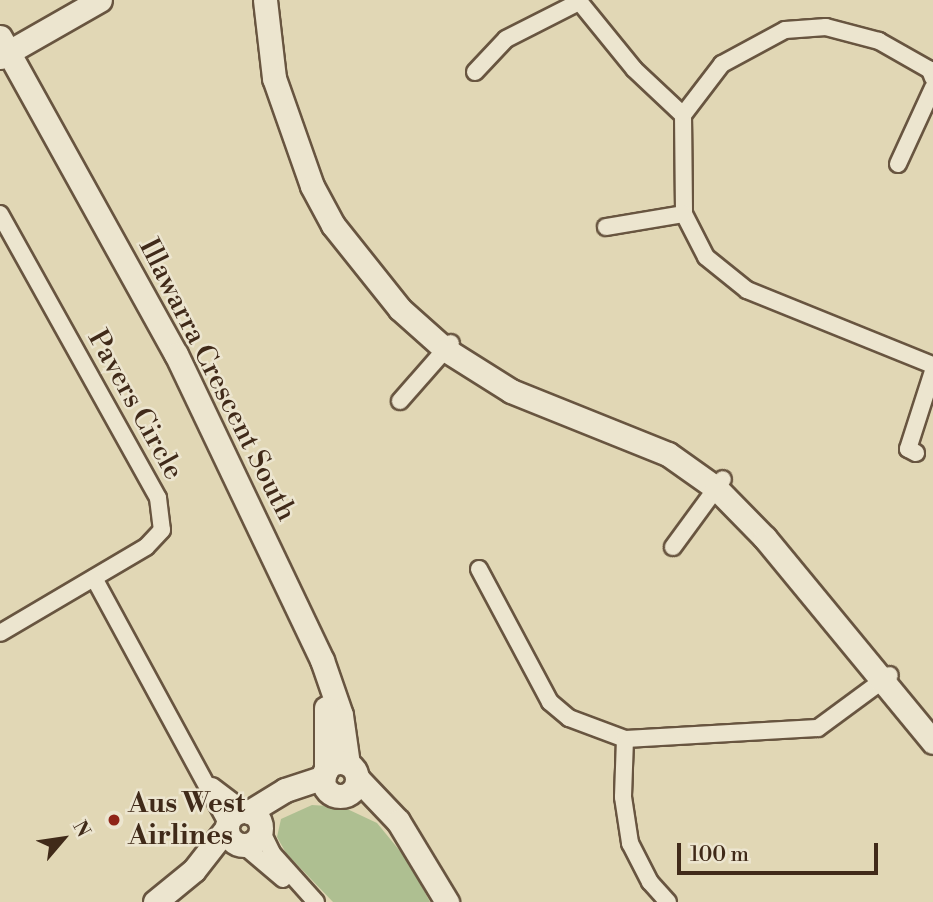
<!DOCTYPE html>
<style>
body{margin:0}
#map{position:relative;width:933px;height:902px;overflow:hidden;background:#e1d7b5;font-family:"Libre Bodoni",serif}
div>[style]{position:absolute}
.green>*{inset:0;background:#aebf91}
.roads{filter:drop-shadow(2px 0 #685540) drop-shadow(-2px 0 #685540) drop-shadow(0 2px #685540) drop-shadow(0 -2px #685540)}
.street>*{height:16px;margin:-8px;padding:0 8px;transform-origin:8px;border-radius:8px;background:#ece5cf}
.secondary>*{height:23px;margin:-11.5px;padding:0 11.5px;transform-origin:11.5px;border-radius:11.5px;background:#ece5cf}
.secondary>.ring{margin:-11.5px;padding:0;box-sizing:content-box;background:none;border:23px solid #ece5cf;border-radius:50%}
.dots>*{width:19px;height:19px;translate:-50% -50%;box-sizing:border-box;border:4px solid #ece5cf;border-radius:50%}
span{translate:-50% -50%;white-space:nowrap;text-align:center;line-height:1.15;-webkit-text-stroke:5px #ece5cf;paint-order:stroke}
.street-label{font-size:28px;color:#402a19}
.poi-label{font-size:28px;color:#402a19;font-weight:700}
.left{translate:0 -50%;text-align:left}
.north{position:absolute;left:28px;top:804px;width:70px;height:70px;-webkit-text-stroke:5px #ece5cf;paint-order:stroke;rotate:61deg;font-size:19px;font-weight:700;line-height:28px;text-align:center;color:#402a19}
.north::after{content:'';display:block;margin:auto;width:24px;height:32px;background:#402a19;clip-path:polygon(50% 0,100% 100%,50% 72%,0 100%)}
.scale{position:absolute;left:677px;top:843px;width:201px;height:32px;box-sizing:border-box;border:4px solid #402a19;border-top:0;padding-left:9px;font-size:21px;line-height:24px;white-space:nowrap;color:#402a19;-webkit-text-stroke:5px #ece5cf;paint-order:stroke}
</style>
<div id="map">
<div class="green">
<div style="clip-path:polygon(312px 805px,343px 807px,377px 823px,409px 862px,430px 902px,333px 902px,286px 853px,277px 837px,281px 819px)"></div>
</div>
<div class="roads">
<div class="street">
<div style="left:578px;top:0;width:89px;rotate:50.9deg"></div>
<div style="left:634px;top:69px;width:67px;rotate:43.2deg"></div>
<div style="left:475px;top:72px;width:45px;rotate:-46.8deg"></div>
<div style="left:506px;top:39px;width:82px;rotate:-26.9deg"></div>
<div style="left:933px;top:78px;width:9px;rotate:-111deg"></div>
<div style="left:930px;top:70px;width:59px;rotate:-150.4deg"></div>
<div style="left:879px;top:41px;width:55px;rotate:-165.2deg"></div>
<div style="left:826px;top:27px;width:41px;rotate:175.8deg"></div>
<div style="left:785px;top:30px;width:72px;rotate:151.6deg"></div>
<div style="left:722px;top:64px;width:64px;rotate:127.4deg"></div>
<div style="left:683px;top:115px;width:99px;rotate:89.4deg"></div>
<div style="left:684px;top:214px;width:48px;rotate:62.9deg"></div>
<div style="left:706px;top:257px;width:53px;rotate:38.8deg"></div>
<div style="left:747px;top:290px;width:201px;rotate:22deg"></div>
<div style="left:898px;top:164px;width:84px;rotate:-65.3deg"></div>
<div style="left:0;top:214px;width:325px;rotate:60.9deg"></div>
<div style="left:158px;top:498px;width:32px;rotate:83deg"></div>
<div style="left:162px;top:530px;width:23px;rotate:133deg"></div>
<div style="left:146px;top:547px;width:169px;rotate:149.5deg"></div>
<div style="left:606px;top:227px;width:79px;rotate:-9.5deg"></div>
<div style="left:400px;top:401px;width:77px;rotate:-48.7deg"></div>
<div style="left:916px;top:453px;width:9px;rotate:-153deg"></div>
<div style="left:908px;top:449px;width:82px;rotate:-72.2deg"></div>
<div style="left:673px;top:547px;width:84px;rotate:-53.7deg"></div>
<div style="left:479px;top:569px;width:151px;rotate:61.9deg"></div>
<div style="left:550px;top:702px;width:25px;rotate:40deg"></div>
<div style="left:569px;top:718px;width:60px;rotate:20.6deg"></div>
<div style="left:625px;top:739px;width:193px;rotate:-3.3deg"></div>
<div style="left:818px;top:728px;width:89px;rotate:-36.4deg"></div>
<div style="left:94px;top:578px;width:279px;rotate:61.5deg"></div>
<div style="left:625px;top:739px;width:58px;rotate:92deg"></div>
<div style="left:623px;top:797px;width:47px;rotate:81.3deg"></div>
<div style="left:630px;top:843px;width:44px;rotate:62.9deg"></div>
<div style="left:650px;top:882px;width:27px;rotate:48deg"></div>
<div style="left:212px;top:786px;width:41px;rotate:37.1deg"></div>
<div style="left:261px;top:830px;width:25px;rotate:64deg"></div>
<div style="left:272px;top:853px;width:66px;rotate:48.1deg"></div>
<div style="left:244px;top:846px;width:51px;rotate:40.2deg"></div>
</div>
<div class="secondary">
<div style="left:265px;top:0;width:79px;rotate:83.4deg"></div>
<div style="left:274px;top:78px;width:114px;rotate:70.6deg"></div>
<div style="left:312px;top:186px;width:44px;rotate:61.7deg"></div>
<div style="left:333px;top:225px;width:107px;rotate:51.4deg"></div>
<div style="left:400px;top:309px;width:62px;rotate:41.7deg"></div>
<div style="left:446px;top:350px;width:77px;rotate:32.2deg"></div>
<div style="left:511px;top:391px;width:169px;rotate:21.9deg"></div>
<div style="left:668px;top:454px;width:59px;rotate:35.3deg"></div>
<div style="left:716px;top:488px;width:70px;rotate:45.6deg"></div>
<div style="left:765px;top:538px;width:264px;rotate:50.5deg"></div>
<div style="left:0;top:37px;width:363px;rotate:61deg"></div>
<div style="left:176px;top:354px;width:339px;rotate:64.5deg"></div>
<div style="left:322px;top:660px;width:58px;rotate:70.9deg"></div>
<div style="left:341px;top:715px;width:49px;rotate:81.9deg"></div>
<div style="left:0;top:57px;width:115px;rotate:-29.7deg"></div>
<div class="ring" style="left:323px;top:762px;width:11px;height:11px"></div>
<div style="left:326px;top:771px;width:63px;rotate:-90deg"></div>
<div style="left:357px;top:778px;width:59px;rotate:46.4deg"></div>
<div style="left:398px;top:821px;width:95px;rotate:58.8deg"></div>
<div class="ring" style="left:227px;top:811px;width:11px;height:11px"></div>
<div style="left:249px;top:812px;width:42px;rotate:-31.4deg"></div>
<div style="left:285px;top:790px;width:41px;rotate:-18.4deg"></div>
<div style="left:155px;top:902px;width:50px;rotate:-39.4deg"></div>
<div style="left:194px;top:870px;width:52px;rotate:-52deg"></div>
</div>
</div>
<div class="dots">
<div style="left:114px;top:820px;background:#8f2418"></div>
</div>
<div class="street-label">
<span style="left:217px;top:380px;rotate:63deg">Illawarra Crescent South</span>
<span style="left:135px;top:405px;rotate:61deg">Pavers Circle</span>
</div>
<div class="poi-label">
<span class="left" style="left:128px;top:820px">Aus West<br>Airlines</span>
</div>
<div class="north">N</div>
<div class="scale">100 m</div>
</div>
